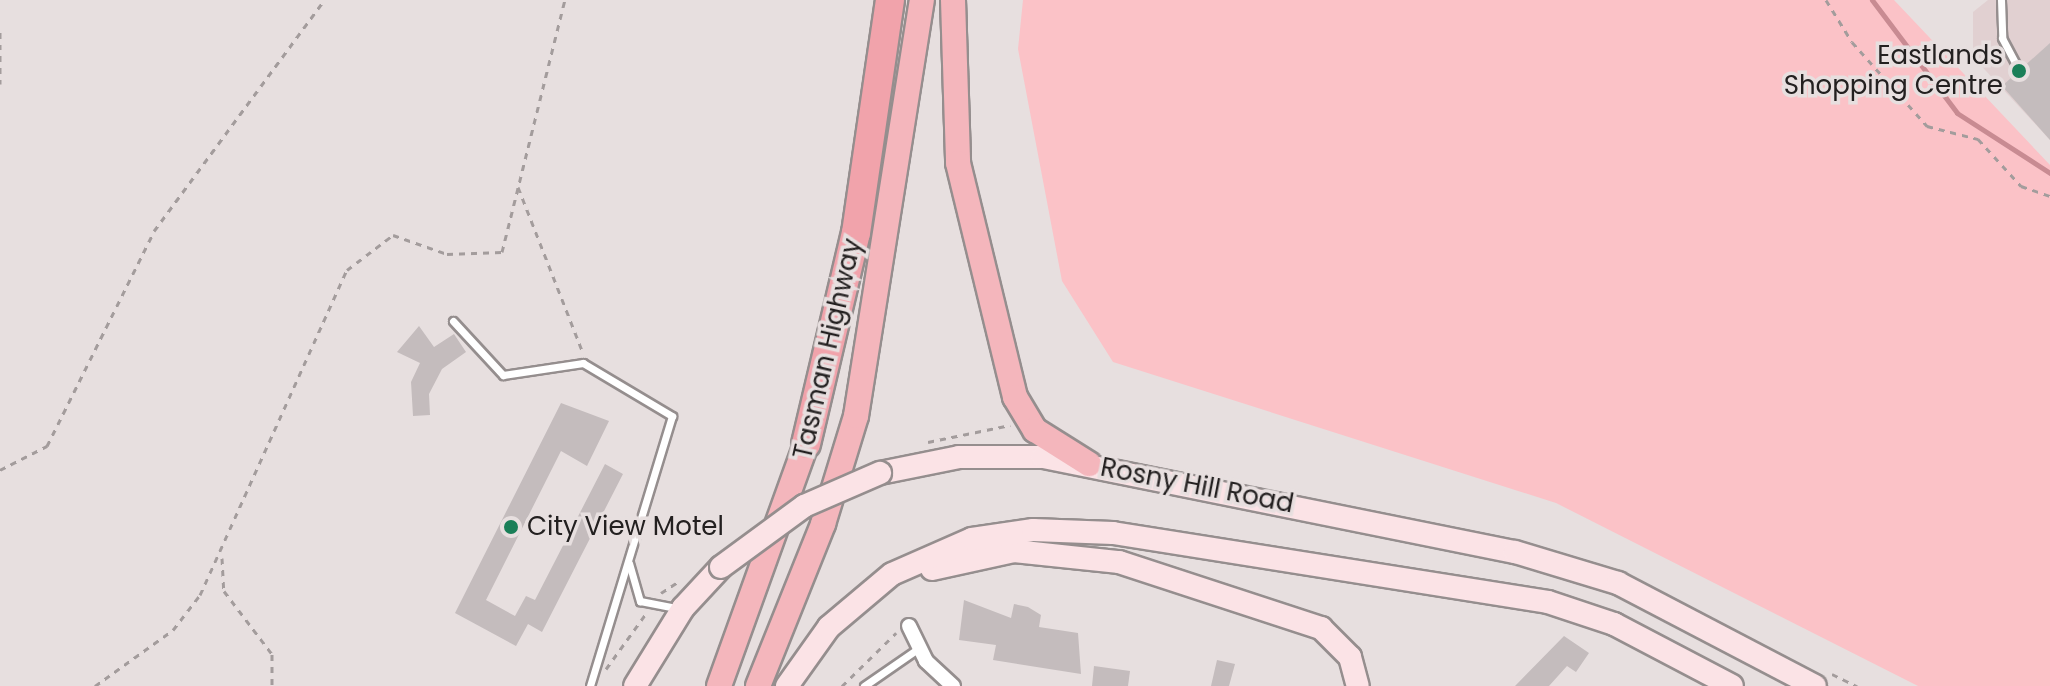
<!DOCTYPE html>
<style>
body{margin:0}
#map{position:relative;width:2050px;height:686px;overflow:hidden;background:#e7dfdf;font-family:Poppins,sans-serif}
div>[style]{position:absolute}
.built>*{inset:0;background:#e1d0d1}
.green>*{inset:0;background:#fbc2c7}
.stream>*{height:5px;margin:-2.5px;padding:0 2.5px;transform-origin:2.5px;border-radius:2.5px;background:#c88b92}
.building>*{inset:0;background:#c4bcbd}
.path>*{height:3px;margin-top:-1.5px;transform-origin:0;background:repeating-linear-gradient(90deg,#a39c9c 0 6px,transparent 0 12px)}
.roads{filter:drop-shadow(2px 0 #958e8e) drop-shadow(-2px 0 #958e8e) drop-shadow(0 2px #958e8e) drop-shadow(0 -2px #958e8e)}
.service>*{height:7px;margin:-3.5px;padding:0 3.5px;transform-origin:3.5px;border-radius:3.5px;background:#fff}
.minor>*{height:14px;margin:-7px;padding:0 7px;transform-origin:7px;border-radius:7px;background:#fff}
.secondary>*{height:22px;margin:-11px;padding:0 11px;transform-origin:11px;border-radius:11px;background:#fbe3e6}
.trunk>*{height:24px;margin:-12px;padding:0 12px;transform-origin:12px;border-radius:12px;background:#f4b6bc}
.motorway>*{height:28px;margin:-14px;padding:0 14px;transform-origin:14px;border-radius:14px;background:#f1a3ab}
.bridges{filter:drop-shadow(2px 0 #958e8e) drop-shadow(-2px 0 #958e8e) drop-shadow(0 2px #958e8e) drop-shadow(0 -2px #958e8e)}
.secondary-bridge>*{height:22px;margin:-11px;padding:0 11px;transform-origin:11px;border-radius:11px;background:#fbe3e6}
.dots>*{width:22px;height:22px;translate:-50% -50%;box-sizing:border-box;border:4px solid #e7dfdf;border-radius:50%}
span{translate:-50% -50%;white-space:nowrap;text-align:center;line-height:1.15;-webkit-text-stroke:7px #e7dfdf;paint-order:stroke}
.poi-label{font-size:26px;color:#232020}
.right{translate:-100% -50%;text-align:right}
.left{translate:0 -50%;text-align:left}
.street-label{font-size:26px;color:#232020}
</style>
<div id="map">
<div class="built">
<div style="clip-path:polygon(1988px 0,2050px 0,2050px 140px,1973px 57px,1973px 12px)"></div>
</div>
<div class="green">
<div style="clip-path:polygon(1023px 0,1894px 0,2050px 165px,2050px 686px,1918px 686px,1556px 503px,1113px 362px,1062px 281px,1018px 49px)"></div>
</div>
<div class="stream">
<div style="left:1872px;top:0;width:141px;rotate:53deg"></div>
<div style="left:1957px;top:113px;width:111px;rotate:32.8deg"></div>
</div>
<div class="building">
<div style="clip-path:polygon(2050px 43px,2050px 140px,2002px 86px)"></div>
<div style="clip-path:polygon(419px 326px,434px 347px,454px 334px,466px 352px,442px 369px,429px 394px,430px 415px,413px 416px,411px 382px,420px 363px,397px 352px)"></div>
<div style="clip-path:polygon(561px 403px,609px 421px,587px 466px,561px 451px,486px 600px,515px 616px,526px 596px,535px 600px,605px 464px,623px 474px,542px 632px,528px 624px,516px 646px,455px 613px)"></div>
<div style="clip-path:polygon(964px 600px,1011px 618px,1014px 604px,1028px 607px,1041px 615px,1039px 627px,1078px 633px,1081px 674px,993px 660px,996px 645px,959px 640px)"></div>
<div style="clip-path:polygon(1564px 636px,1589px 653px,1576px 672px,1567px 666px,1549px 686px,1515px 686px)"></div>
<div style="clip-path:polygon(1217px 660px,1235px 664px,1229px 686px,1211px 686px)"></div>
<div style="clip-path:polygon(1094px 666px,1130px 671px,1128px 686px,1092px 686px)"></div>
</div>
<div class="path">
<div style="left:1826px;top:0;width:49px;rotate:58.2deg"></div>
<div style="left:1852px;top:42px;width:113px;rotate:48.2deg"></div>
<div style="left:1927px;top:126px;width:53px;rotate:14.3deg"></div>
<div style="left:1978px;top:139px;width:64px;rotate:47.5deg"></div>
<div style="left:2021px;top:186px;width:31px;rotate:19deg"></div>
<div style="left:0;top:32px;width:52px;rotate:90deg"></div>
<div style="left:518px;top:187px;width:175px;rotate:68.6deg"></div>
<div style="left:928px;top:442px;width:84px;rotate:-11.7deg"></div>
<div style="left:0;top:470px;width:53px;rotate:-27.1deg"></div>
<div style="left:47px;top:446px;width:240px;rotate:-63.5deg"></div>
<div style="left:154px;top:231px;width:287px;rotate:-53.6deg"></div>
<div style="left:222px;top:558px;width:33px;rotate:87deg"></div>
<div style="left:224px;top:591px;width:79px;rotate:52.7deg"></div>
<div style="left:272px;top:654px;width:32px;rotate:90deg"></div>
<div style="left:661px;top:593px;width:20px;rotate:-33deg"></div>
<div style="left:606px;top:669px;width:67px;rotate:-54.2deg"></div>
<div style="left:1832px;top:674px;width:28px;rotate:26deg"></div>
<div style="left:95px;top:686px;width:96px;rotate:-35.7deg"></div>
<div style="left:173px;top:630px;width:44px;rotate:-52.4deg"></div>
<div style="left:200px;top:595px;width:357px;rotate:-65.7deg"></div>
<div style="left:347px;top:270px;width:58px;rotate:-37.3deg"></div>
<div style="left:393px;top:235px;width:57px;rotate:19.4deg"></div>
<div style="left:447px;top:254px;width:55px;rotate:-2.1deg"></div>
<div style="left:502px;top:252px;width:260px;rotate:-76deg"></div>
<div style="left:842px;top:686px;width:76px;rotate:-44.5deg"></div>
</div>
<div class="roads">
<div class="service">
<div style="left:2001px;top:0;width:38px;rotate:88deg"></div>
<div style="left:2002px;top:38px;width:30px;rotate:62deg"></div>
<div style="left:453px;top:321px;width:74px;rotate:47.2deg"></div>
<div style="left:503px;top:375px;width:81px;rotate:-8.5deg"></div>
<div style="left:583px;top:363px;width:104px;rotate:30.8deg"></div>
<div style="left:672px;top:416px;width:282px;rotate:106.9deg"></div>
<div style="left:629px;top:563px;width:40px;rotate:74deg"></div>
<div style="left:640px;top:601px;width:38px;rotate:11deg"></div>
<div style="left:864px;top:686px;width:67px;rotate:-34.6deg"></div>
</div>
<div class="minor">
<div style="left:909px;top:626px;width:39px;rotate:64deg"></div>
<div style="left:926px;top:661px;width:37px;rotate:43deg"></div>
</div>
<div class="secondary">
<div style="left:880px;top:473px;width:81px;rotate:-11.4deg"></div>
<div style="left:959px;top:457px;width:84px"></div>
<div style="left:1043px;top:457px;width:481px;rotate:11.4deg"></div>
<div style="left:1515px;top:552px;width:108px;rotate:16.8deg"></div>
<div style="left:1618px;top:583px;width:222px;rotate:27.6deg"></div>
<div style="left:932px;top:569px;width:84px;rotate:-12.4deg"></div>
<div style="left:1014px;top:551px;width:106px;rotate:6deg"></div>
<div style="left:1119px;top:562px;width:213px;rotate:18.1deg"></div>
<div style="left:1321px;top:628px;width:41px;rotate:45deg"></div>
<div style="left:1350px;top:657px;width:30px;rotate:75deg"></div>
<div style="left:635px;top:686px;width:92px;rotate:-58.4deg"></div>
<div style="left:683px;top:608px;width:56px;rotate:-47.2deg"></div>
<div style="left:787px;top:686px;width:72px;rotate:-54.6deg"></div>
<div style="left:829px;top:627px;width:82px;rotate:-40.1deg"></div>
<div style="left:892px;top:574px;width:87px;rotate:-23.6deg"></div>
<div style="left:972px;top:539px;width:62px;rotate:-8.4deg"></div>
<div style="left:1033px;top:530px;width:80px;rotate:2.1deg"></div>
<div style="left:1113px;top:533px;width:440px;rotate:9deg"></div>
<div style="left:1548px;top:602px;width:70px;rotate:18.4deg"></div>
<div style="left:1614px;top:624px;width:133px;rotate:27.7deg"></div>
</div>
<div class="trunk">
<div style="left:953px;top:0;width:163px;rotate:88.2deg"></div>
<div style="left:958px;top:163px;width:241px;rotate:76.3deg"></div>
<div style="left:1015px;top:397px;width:39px;rotate:59deg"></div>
<div style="left:1035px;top:430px;width:64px;rotate:32.2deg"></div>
<div style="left:719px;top:686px;width:257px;rotate:-70.2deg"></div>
<div style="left:758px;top:686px;width:175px;rotate:-68.1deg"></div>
<div style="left:823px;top:524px;width:113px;rotate:-73deg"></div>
<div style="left:856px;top:416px;width:421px;rotate:-81deg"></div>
</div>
<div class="motorway">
<div style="left:806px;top:444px;width:217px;rotate:-76.7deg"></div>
<div style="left:856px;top:233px;width:235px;rotate:-81.7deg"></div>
</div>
</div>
<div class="bridges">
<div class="secondary-bridge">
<div style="left:721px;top:567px;width:103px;rotate:-36.3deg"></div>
<div style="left:804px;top:506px;width:83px;rotate:-23.5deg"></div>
</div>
</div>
<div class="dots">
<div style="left:2019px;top:71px;background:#1a7f58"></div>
<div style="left:511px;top:527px;background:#1a7f58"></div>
</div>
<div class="poi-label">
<span class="right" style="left:2003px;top:71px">Eastlands<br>Shopping Centre</span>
<span class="left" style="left:527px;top:527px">City View Motel</span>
</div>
<div class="street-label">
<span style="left:828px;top:349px;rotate:-77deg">Tasman Highway</span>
<span style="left:1197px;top:486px;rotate:11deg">Rosny Hill Road</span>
</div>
</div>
